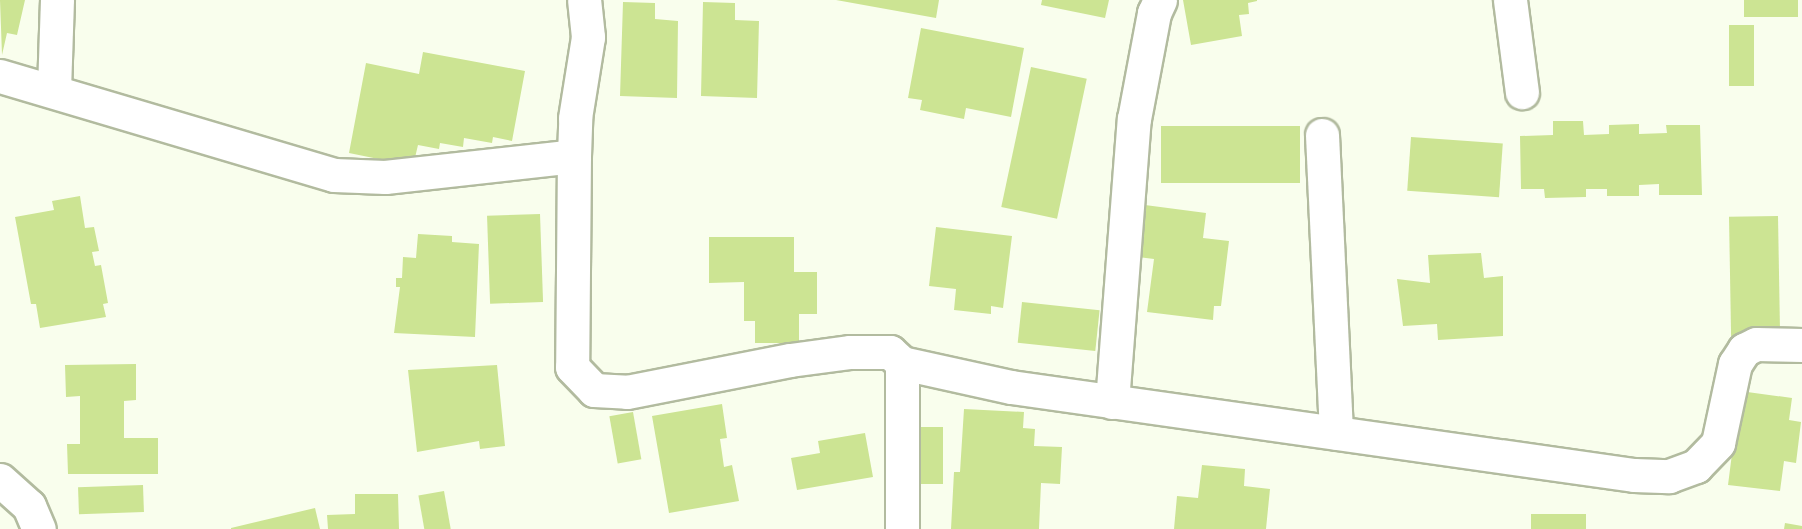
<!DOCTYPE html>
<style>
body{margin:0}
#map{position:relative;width:1802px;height:529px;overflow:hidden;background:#f9feed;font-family:Helvetica,sans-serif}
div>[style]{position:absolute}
.building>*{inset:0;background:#cce493;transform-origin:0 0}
.roads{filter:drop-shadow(2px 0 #b2bb9f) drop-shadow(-2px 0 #b2bb9f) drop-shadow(0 2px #b2bb9f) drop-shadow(0 -2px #b2bb9f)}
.minor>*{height:33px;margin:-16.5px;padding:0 16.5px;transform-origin:16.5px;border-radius:16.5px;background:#fff}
span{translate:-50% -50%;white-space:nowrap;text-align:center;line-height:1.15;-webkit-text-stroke:6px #f9feed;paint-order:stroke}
</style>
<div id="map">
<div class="building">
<div style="clip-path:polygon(0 0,25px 0,17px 35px,7px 33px,2px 55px)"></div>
<div style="clip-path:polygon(836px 0,939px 0,936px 18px)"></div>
<div style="clip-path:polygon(1042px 0,1109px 0,1105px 18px,1041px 5px)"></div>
<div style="clip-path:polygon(1183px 0,1257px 0,1257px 1px,1248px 3px,1249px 14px,1239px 15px,1242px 36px,1191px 45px)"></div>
<div style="left:1744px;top:0;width:54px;height:17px"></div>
<div style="clip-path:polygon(623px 2px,655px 3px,655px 19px,678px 21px,677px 98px,620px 96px)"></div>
<div style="clip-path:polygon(703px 2px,735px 3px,735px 20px,759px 21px,757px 98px,701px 96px)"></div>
<div style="left:1729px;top:25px;width:25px;height:61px"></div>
<div style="clip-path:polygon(921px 28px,1024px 48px,1011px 117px,966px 108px,964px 119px,920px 110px,922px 100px,908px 98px)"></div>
<div style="clip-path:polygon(423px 52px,525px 71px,512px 141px,493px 137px,492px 143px,464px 138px,463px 147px,440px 143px,439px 149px,418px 145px,413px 166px,349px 153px,366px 63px,419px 74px)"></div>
<div style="left:1031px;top:67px;width:57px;height:143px;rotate:12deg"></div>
<div style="clip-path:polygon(1553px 121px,1583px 121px,1584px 135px,1609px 134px,1609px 125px,1639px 124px,1639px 134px,1667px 133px,1666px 125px,1700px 125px,1702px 195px,1659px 195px,1659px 184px,1639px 185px,1639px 196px,1607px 196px,1607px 189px,1586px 189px,1586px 197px,1545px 198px,1544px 189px,1521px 189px,1520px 136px,1553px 135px)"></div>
<div style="left:1161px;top:126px;width:139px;height:57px"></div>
<div style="left:1411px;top:137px;width:92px;height:54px;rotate:4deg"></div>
<div style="clip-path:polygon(80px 196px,85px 228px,94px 227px,99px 251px,92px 252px,95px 266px,101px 265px,108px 303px,103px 304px,106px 317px,40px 328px,36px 304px,31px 304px,15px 217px,54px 210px,52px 201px)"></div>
<div style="clip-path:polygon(1145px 205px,1206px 213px,1203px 238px,1229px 241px,1221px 306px,1214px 306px,1213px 320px,1147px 312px,1154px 259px,1138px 257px)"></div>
<div style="left:540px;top:214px;width:88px;height:53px;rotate:88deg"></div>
<div style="left:1778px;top:216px;width:120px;height:49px;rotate:89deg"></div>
<div style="clip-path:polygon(936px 227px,1012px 236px,1003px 308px,991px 306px,991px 314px,954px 310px,956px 289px,929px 286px)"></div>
<div style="clip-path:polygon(418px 234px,452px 236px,452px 242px,479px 244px,475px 337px,394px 333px,400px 287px,396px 287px,396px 278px,402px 278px,403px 257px,416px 258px)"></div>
<div style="clip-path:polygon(709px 237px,794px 237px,794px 272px,817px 272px,817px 314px,799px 314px,799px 343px,755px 343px,755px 321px,744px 321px,744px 282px,709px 283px)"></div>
<div style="clip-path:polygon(1481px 253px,1484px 278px,1503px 276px,1503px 336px,1438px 340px,1437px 324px,1403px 326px,1397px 279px,1430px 283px,1428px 255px)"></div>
<div style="left:1022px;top:302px;width:78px;height:41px;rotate:6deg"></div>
<div style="clip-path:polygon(136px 364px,136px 400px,124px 401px,124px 438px,158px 438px,158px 474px,68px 474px,67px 444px,80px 444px,80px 396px,66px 397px,65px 365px)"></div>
<div style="clip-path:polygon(497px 365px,505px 446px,480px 449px,479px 441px,417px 452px,408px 370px)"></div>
<div style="clip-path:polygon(1740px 391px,1792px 398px,1789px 420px,1801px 422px,1796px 463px,1784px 461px,1780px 491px,1728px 485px)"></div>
<div style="clip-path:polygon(722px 404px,727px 438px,720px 439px,724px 467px,732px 465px,739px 501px,669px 513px,652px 416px)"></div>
<div style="clip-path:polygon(964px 409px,1024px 412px,1023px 428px,1035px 429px,1034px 446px,1062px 447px,1060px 484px,1041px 483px,1039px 529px,951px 529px,954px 472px,960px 472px)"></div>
<div style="left:633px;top:412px;width:48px;height:24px;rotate:80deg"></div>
<div style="left:919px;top:427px;width:24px;height:57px"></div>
<div style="clip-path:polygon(865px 433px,873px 477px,797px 490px,791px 458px,820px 453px,818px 441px)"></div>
<div style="clip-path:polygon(1202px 465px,1245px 469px,1244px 486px,1270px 489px,1266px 529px,1174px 529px,1177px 496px,1198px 498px)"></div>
<div style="left:143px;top:485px;width:27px;height:65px;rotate:88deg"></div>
<div style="left:444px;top:491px;width:39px;height:26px;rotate:80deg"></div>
<div style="clip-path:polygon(355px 494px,398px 494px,399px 529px,328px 529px,327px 515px,355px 514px)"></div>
<div style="clip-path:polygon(315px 508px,320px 529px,231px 529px,231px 528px)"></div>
<div style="left:1586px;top:514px;width:15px;height:55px;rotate:90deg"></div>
<div style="clip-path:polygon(1785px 523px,1802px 526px,1802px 529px,1784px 529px)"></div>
</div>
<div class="roads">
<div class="minor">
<div style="left:1510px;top:0;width:93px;rotate:82.6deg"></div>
<div style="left:0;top:76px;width:348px;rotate:16.5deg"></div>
<div style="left:334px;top:175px;width:51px;rotate:2.2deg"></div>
<div style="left:385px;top:177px;width:190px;rotate:-6.3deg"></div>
<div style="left:574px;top:156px;width:38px;rotate:-88deg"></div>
<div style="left:575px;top:118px;width:82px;rotate:-80.9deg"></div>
<div style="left:588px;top:37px;width:37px;rotate:-96deg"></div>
<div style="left:54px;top:90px;width:90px;rotate:-88.1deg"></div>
<div style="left:1322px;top:135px;width:298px;rotate:87.3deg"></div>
<div style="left:574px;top:156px;width:211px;rotate:90.5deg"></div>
<div style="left:572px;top:367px;width:32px;rotate:46deg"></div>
<div style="left:594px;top:390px;width:33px;rotate:3deg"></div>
<div style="left:627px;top:392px;width:166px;rotate:-11.1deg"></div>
<div style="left:790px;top:360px;width:61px;rotate:-7.6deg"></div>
<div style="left:850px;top:352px;width:40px"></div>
<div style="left:890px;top:352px;width:16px;rotate:43deg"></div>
<div style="left:902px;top:363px;width:112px;rotate:12.4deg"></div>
<div style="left:1011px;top:387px;width:629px;rotate:8.04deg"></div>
<div style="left:1634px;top:475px;width:35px;rotate:2deg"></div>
<div style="left:1669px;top:476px;width:29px;rotate:-20deg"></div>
<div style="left:1696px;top:466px;width:32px;rotate:-46deg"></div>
<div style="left:1718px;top:443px;width:81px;rotate:-77.9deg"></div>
<div style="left:1735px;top:364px;width:17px;rotate:-57deg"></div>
<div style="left:1744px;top:350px;width:13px;rotate:-27deg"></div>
<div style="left:1756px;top:344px;width:46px;rotate:1.2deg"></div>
<div style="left:902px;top:363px;width:166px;rotate:90deg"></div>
<div style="left:1112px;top:402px;width:284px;rotate:-85.6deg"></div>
<div style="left:1134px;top:119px;width:108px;rotate:-79.3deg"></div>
<div style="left:1154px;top:13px;width:14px;rotate:-65deg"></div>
<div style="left:0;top:480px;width:39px;rotate:42deg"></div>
<div style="left:29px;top:506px;width:25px;rotate:67deg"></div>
</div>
</div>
</div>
